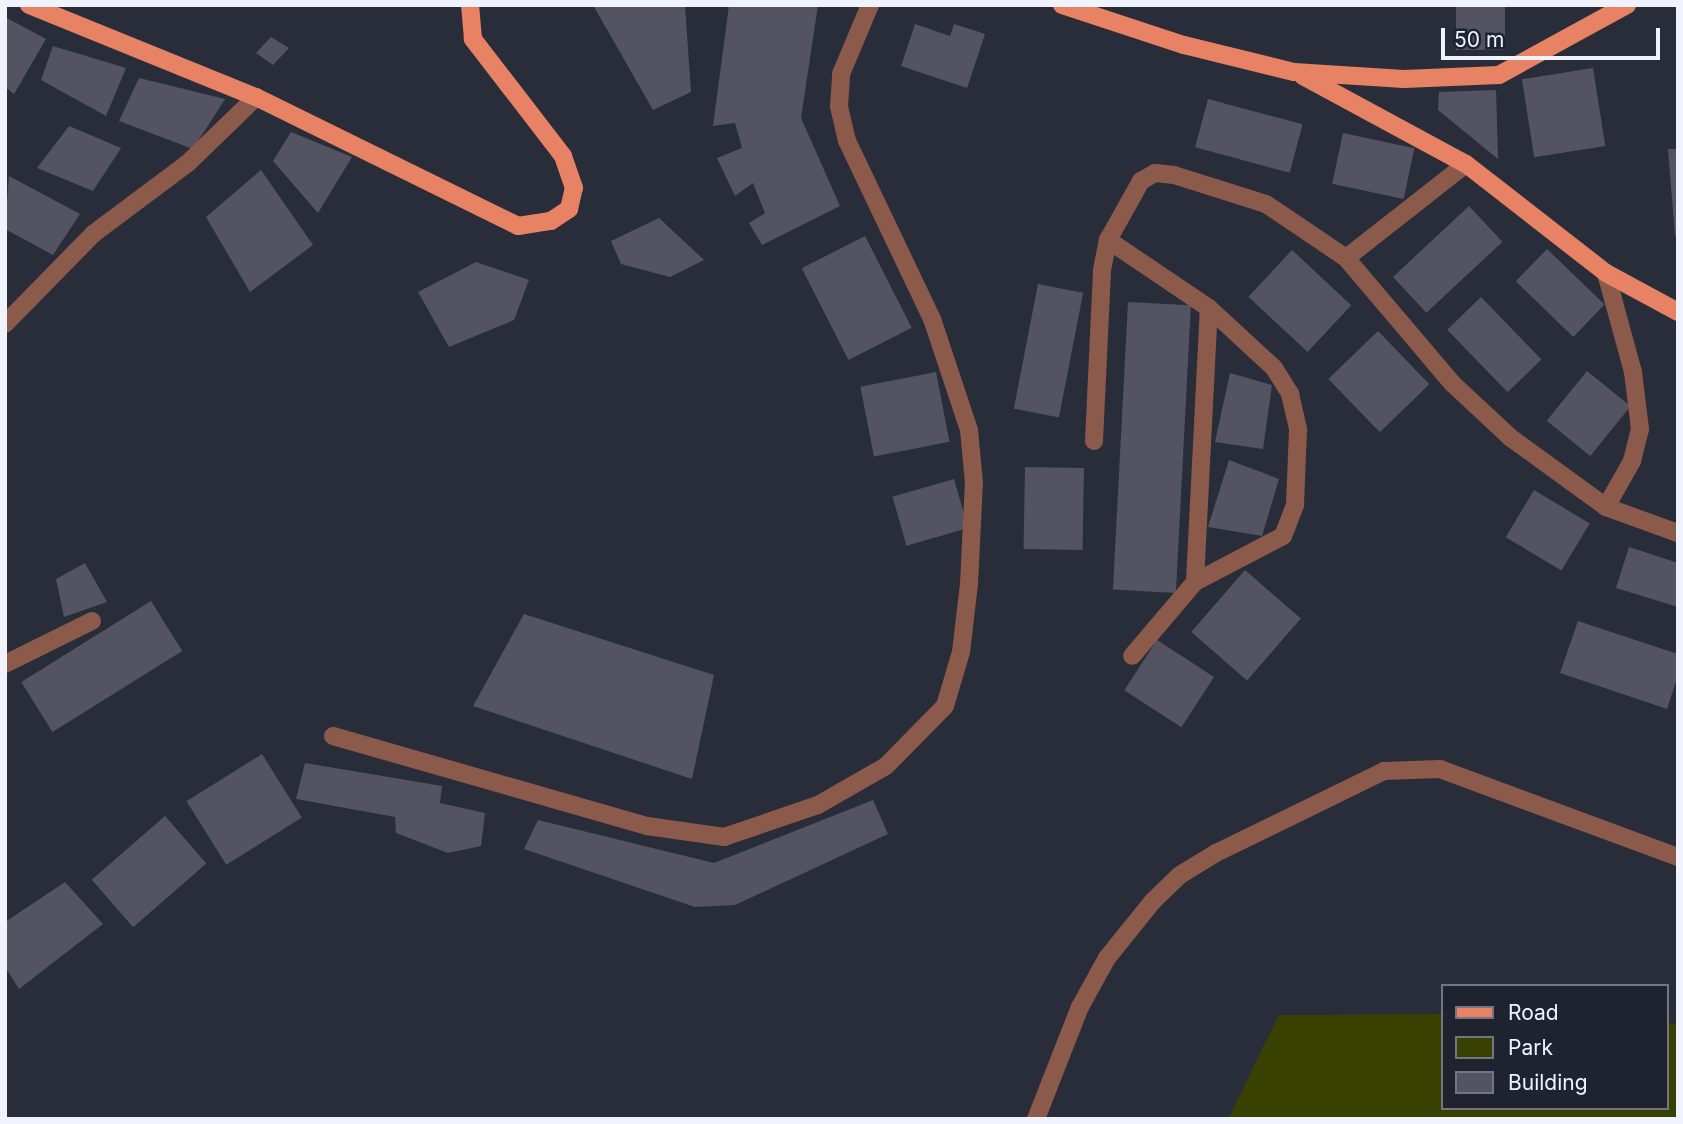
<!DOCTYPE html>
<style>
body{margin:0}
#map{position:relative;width:1683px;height:1124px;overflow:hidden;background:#292d3a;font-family:Inter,sans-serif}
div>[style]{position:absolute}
.green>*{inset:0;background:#394100}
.building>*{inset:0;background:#545362;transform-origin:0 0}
.minor>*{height:18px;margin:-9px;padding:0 9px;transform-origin:9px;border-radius:9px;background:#8b5a4b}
.major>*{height:18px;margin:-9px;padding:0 9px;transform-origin:9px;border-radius:9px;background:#e78364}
span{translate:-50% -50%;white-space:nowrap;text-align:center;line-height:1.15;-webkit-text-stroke:7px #1f2330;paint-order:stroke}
.frame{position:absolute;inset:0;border:7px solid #f0f3fc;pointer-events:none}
.legend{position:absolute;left:1441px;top:984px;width:228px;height:126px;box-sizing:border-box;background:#1f2330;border:2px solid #737682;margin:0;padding:9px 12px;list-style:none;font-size:21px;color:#f0f3fc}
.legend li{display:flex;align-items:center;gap:14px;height:35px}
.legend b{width:35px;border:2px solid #737682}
.scale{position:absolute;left:1441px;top:28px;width:219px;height:32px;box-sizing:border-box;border:4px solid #f0f3fc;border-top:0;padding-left:9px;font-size:21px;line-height:24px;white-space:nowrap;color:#f0f3fc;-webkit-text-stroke:5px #1f2330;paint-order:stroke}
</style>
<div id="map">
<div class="green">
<i style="clip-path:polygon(1443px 1014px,1443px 1108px,1667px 1108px,1667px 1023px,1678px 1024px,1678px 1119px,1228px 1119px,1279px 1015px)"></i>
</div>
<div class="building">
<i style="clip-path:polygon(593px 5px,685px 5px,691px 92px,653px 110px)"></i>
<i style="clip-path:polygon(729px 5px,818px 5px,801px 118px,840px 206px,762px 245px,749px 223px,765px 213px,753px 183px,735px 196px,717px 158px,742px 148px,735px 123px,713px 126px)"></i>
<i style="left:1456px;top:5px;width:49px;height:45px"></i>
<i style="clip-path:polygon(5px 17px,46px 39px,14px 94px,5px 87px)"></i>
<i style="clip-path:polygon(915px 24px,950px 36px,954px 24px,985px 34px,967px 88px,901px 66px)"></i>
<i style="clip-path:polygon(271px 37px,289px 48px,273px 65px,256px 53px)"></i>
<i style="clip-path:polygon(53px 46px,126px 68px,106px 116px,41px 80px)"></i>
<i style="left:1593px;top:68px;width:79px;height:72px;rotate:81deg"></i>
<i style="clip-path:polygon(139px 78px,225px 99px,193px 149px,119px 121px)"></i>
<i style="clip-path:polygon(1496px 90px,1498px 159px,1438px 110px,1439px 92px)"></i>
<i style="left:1208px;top:99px;width:98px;height:50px;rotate:15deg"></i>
<i style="clip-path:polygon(69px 126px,121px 148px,93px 191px,37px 168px)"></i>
<i style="clip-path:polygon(291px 132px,352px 157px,318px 213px,273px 161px)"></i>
<i style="left:1343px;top:133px;width:73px;height:52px;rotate:12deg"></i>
<i style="clip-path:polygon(1668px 149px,1678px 149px,1678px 236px,1675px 236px)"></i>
<i style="clip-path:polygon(261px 170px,313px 245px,250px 292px,206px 217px)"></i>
<i style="clip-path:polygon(9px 176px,80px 214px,53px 255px,5px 229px)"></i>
<i style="left:1469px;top:206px;width:49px;height:104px;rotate:47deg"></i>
<i style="clip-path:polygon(659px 218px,704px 260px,670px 277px,621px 264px,611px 241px)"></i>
<i style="left:865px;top:236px;width:103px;height:71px;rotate:63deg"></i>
<i style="left:1547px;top:249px;width:80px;height:45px;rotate:44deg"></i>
<i style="left:1292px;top:250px;width:81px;height:64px;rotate:43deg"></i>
<i style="clip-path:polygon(476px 262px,529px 280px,514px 320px,449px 347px,418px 292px)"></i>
<i style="left:1038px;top:284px;width:46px;height:127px;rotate:11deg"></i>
<i style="left:1481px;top:297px;width:87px;height:47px;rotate:46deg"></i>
<i style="left:1128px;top:302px;width:63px;height:288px;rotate:3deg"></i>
<i style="left:1378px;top:331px;width:74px;height:69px;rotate:46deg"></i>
<i style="left:1587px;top:371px;width:56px;height:64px;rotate:39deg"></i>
<i style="left:936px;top:372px;width:71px;height:77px;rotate:79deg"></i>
<i style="clip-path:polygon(1230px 373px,1272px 385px,1263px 449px,1215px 442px)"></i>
<i style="clip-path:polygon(1229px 460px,1279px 479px,1262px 536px,1208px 527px)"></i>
<i style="left:1025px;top:467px;width:59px;height:82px;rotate:1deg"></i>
<i style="left:954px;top:479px;width:51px;height:64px;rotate:74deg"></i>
<i style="left:1534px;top:490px;width:65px;height:55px;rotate:31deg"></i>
<i style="clip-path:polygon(1629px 547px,1678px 563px,1678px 607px,1616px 588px)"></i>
<i style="clip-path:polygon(85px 563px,107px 602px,64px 617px,56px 579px)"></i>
<i style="left:1245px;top:570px;width:74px;height:82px;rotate:41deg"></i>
<i style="left:151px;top:601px;width:59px;height:153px;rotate:58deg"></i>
<i style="clip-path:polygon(524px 614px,714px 675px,692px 779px,473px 706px)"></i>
<i style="clip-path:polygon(1578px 621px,1678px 654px,1678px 675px,1667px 709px,1560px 673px)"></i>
<i style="left:1157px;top:640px;width:68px;height:60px;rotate:33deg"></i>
<i style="left:262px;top:754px;width:75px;height:89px;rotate:58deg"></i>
<i style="clip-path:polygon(305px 763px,442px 786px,440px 803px,485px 813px,481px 846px,448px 853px,396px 833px,395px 817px,296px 799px)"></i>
<i style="clip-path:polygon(873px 800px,888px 834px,735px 905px,695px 907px,524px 849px,538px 820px,714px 863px)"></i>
<i style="left:165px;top:816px;width:63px;height:97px;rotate:49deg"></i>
<i style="clip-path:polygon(65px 882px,103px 924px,19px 989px,5px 967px,5px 922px)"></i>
</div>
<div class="minor">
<i style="left:1466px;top:164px;width:152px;rotate:141.9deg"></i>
<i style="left:1346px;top:258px;width:165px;rotate:49.7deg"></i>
<i style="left:1453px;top:384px;width:79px;rotate:43deg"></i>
<i style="left:1511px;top:438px;width:117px;rotate:36deg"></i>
<i style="left:1606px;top:507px;width:77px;rotate:19.9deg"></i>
<i style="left:1108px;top:240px;width:122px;rotate:34deg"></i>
<i style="left:1209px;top:308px;width:88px;rotate:42.7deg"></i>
<i style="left:1274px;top:368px;width:31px;rotate:58deg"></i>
<i style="left:1290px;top:394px;width:37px;rotate:77deg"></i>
<i style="left:1298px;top:430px;width:75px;rotate:92.3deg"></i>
<i style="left:1295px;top:505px;width:33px;rotate:111deg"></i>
<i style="left:1283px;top:536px;width:99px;rotate:152.4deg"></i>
<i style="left:1195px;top:582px;width:97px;rotate:130.4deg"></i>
<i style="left:5px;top:324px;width:126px;rotate:-45.6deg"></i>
<i style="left:93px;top:234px;width:119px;rotate:-36.8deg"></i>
<i style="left:188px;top:163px;width:95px;rotate:-44.1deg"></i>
<i style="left:1094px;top:441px;width:171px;rotate:-87.3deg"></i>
<i style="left:1102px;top:270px;width:31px;rotate:-79deg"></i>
<i style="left:1108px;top:240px;width:68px;rotate:-60.8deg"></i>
<i style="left:1141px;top:181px;width:16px;rotate:-30deg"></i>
<i style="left:1155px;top:173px;width:19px;rotate:6deg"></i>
<i style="left:1174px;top:175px;width:96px;rotate:17.5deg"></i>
<i style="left:1266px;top:204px;width:97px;rotate:34deg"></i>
<i style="left:1606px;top:507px;width:53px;rotate:-60.5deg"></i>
<i style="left:1632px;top:461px;width:33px;rotate:-76deg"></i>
<i style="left:1640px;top:429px;width:57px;rotate:-97deg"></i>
<i style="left:1633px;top:372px;width:103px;rotate:-105.3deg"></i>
<i style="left:1195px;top:582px;width:274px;rotate:-87.1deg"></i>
<i style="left:5px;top:664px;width:97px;rotate:-26.3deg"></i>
<i style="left:333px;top:736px;width:327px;rotate:16deg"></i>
<i style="left:647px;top:826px;width:78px;rotate:8.1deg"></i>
<i style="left:724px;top:837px;width:99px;rotate:-18.8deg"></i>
<i style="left:818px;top:805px;width:78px;rotate:-29.8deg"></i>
<i style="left:886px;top:766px;width:84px;rotate:-45.5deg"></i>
<i style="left:945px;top:706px;width:56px;rotate:-73.5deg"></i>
<i style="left:961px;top:652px;width:68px;rotate:-83.3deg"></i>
<i style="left:969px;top:584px;width:101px;rotate:-87.2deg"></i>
<i style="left:974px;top:483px;width:53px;rotate:-95.4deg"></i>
<i style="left:969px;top:430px;width:117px;rotate:-108.4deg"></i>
<i style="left:932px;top:319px;width:197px;rotate:-115.5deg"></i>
<i style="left:847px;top:141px;width:36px;rotate:-103deg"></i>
<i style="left:839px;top:106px;width:32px;rotate:-86deg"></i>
<i style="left:841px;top:74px;width:75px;rotate:-67.2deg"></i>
<i style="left:1036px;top:1119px;width:120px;rotate:-68.6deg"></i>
<i style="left:1080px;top:1007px;width:56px;rotate:-61.1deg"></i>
<i style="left:1107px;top:958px;width:73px;rotate:-51.1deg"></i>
<i style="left:1153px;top:901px;width:37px;rotate:-44deg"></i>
<i style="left:1180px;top:875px;width:42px;rotate:-31.4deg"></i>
<i style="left:1216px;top:853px;width:187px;rotate:-26deg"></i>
<i style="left:1384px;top:771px;width:56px;rotate:-2deg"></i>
<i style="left:1440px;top:769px;width:254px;rotate:20.3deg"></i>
</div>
<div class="major">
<i style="left:29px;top:5px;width:245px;rotate:22.1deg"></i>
<i style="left:256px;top:97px;width:292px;rotate:26.2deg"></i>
<i style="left:518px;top:226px;width:33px;rotate:-9deg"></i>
<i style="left:551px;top:221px;width:22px;rotate:-34deg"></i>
<i style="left:569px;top:209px;width:22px;rotate:-77deg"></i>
<i style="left:574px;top:188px;width:34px;rotate:-109deg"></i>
<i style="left:563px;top:156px;width:148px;rotate:-127.6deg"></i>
<i style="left:473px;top:39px;width:34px;rotate:-95deg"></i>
<i style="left:1062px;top:5px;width:128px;rotate:18.2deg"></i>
<i style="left:1184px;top:45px;width:113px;rotate:13.8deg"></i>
<i style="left:1294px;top:72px;width:110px;rotate:3.6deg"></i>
<i style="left:1404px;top:79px;width:95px;rotate:-2.4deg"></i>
<i style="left:1499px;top:75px;width:146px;rotate:-28.7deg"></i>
<i style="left:1303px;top:76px;width:185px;rotate:28.4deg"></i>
<i style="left:1466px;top:164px;width:177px;rotate:37.9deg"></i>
<i style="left:1606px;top:273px;width:82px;rotate:28.4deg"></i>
</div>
<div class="frame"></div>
<ul class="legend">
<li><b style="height:9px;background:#e78364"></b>Road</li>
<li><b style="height:19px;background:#394100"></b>Park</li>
<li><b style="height:19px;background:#545362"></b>Building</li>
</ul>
<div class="scale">50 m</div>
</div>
